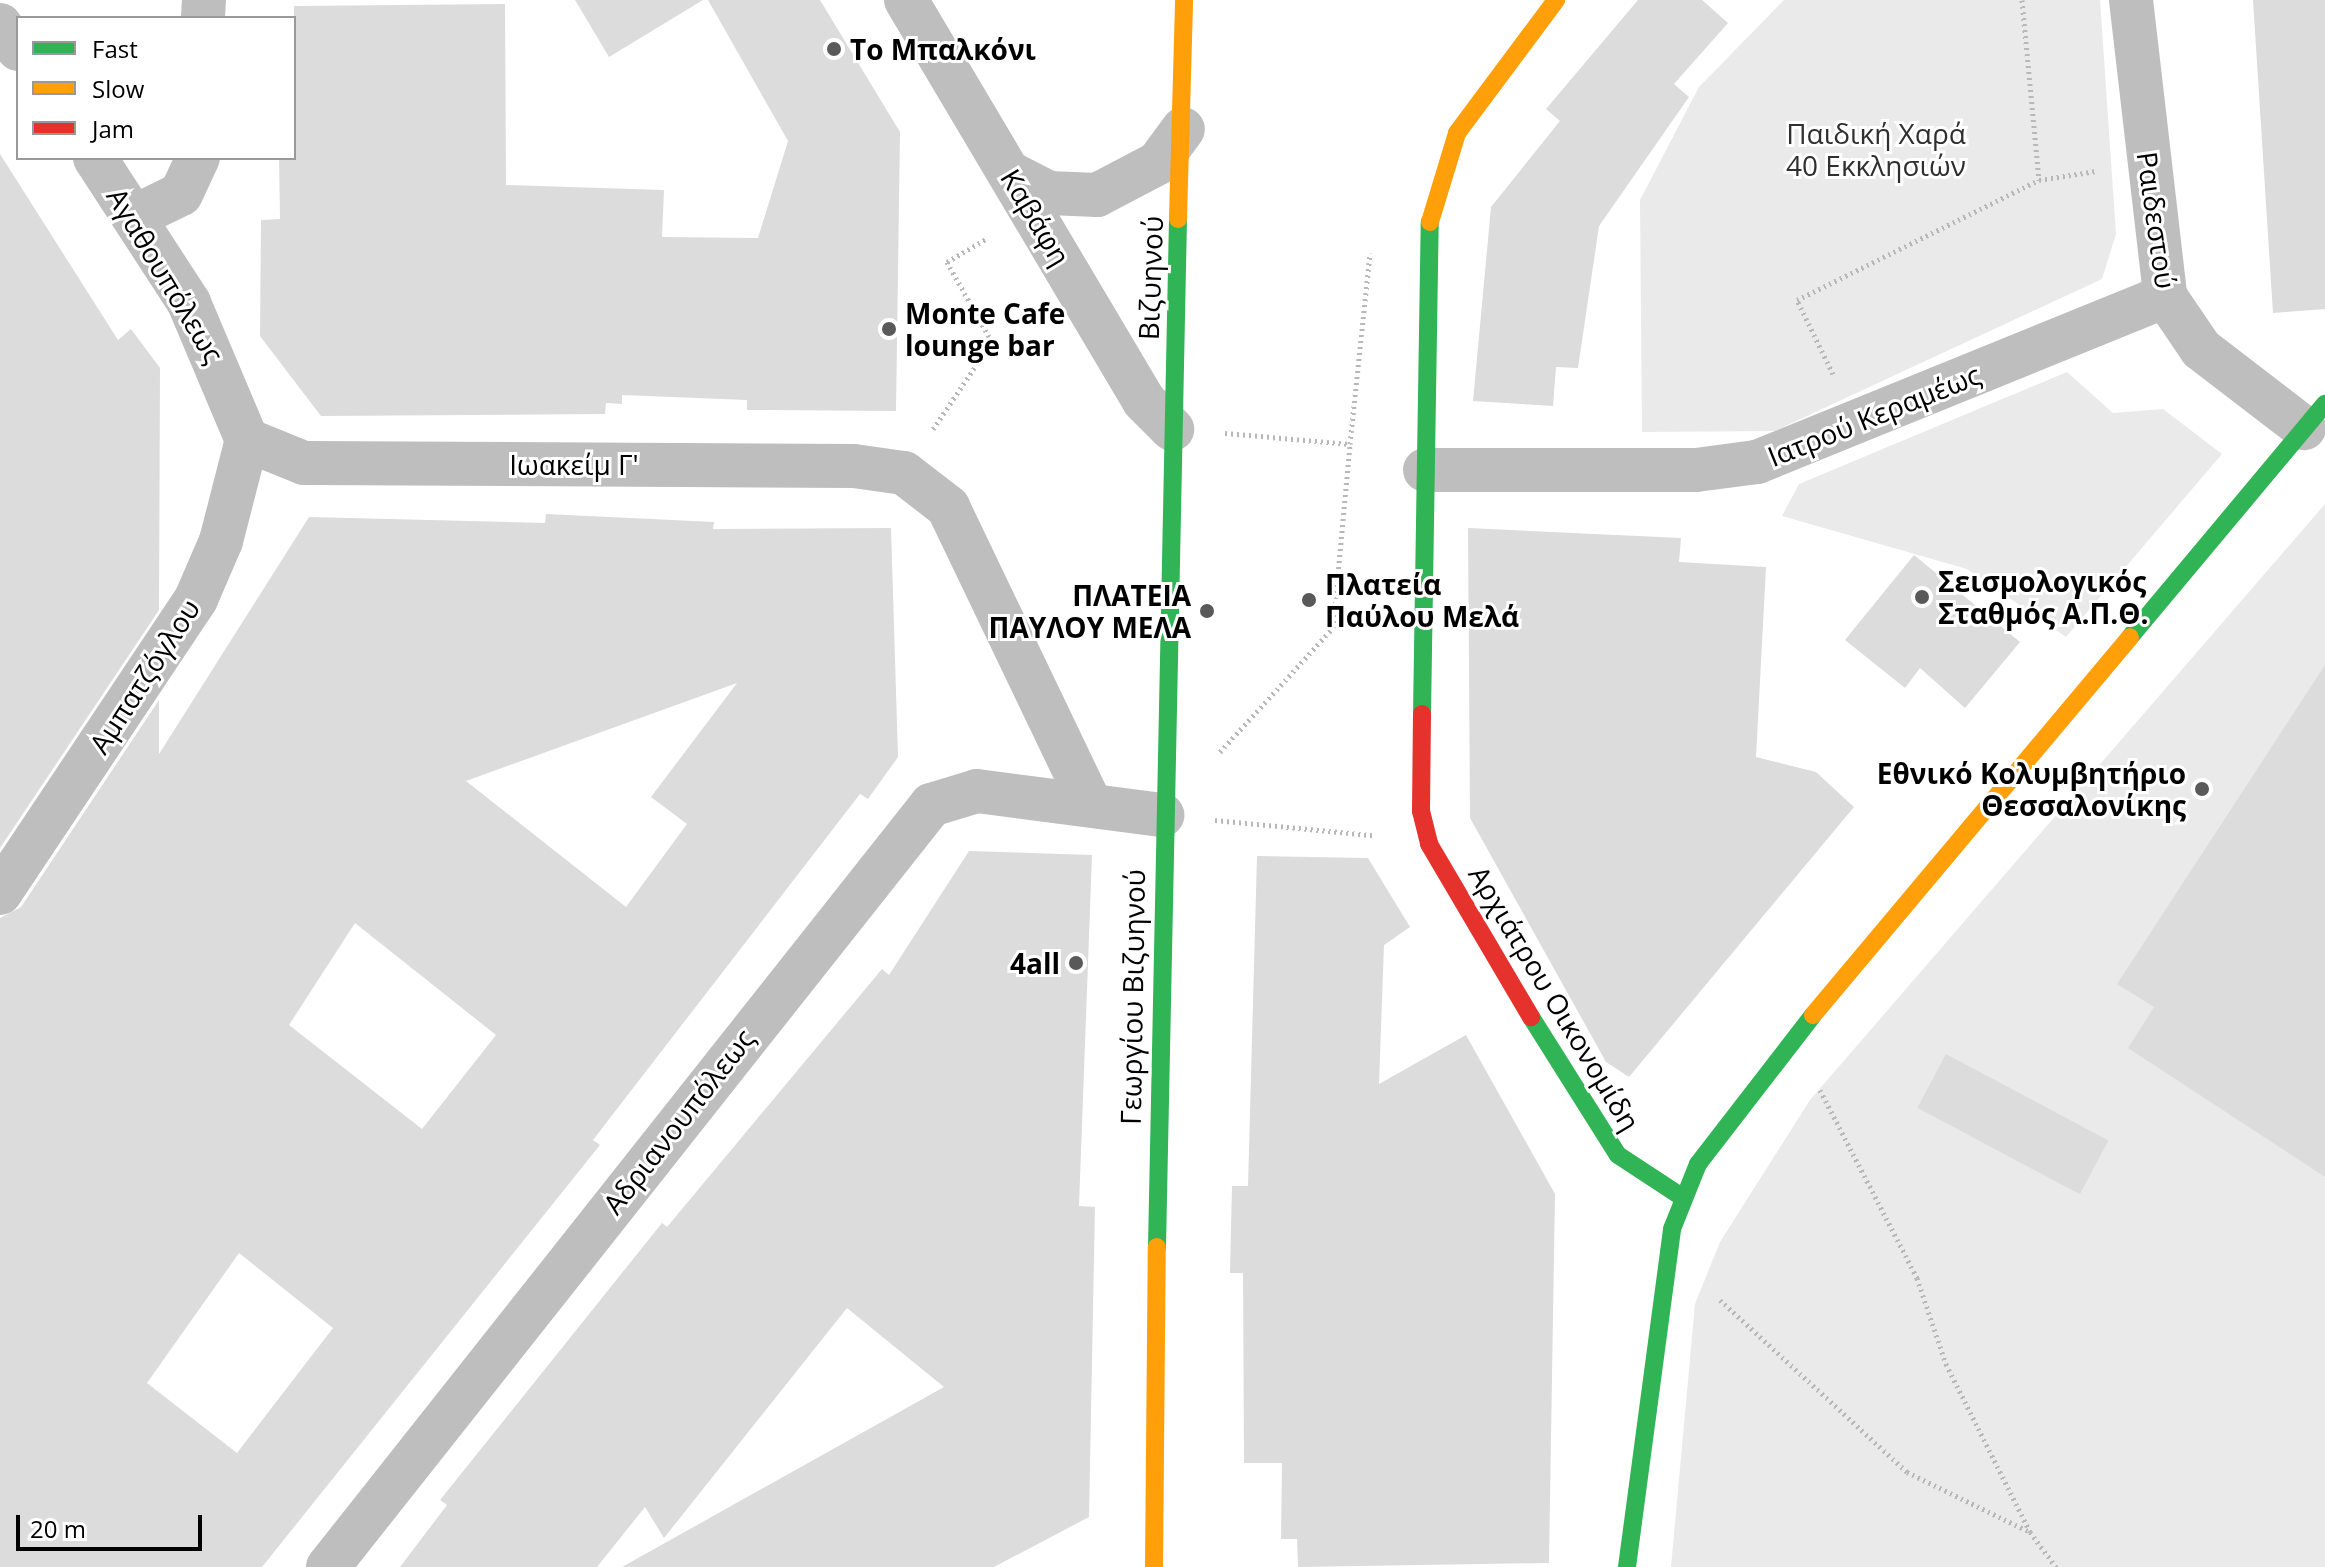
<!DOCTYPE html>
<meta charset="utf-8">
<style>
body{margin:0}
#map{position:relative;width:2325px;height:1567px;overflow:hidden;background:#fff;font-family:"Open Sans",sans-serif}
div>[style]{position:absolute}
.green>*{inset:0;background:#eaeaea}
.building>*{inset:0;background:#dcdcdc;transform-origin:0 0}
.path>*{height:5px;margin-top:-2.5px;transform-origin:0;background:repeating-linear-gradient(90deg,#b8b8b8 0 2px,transparent 0 6px)}
.street>*{height:44px;margin:-22px;padding:0 22px;transform-origin:22px;border-radius:22px;background:#bebebe}
.fast>*{height:18px;margin:-9px;padding:0 9px;transform-origin:9px;border-radius:9px;background:#30b455}
.slow>*{height:18px;margin:-9px;padding:0 9px;transform-origin:9px;border-radius:9px;background:#ff9f0a}
.jam>*{height:18px;margin:-9px;padding:0 9px;transform-origin:9px;border-radius:9px;background:#e5322d}
.dots>*{width:22px;height:22px;translate:-50% -50%;box-sizing:border-box;border:4px solid #fff;border-radius:50%}
span{translate:-50% -50%;white-space:nowrap;text-align:center;line-height:1.15;-webkit-text-stroke:6px #fff;paint-order:stroke}
.poi-label{font-size:28px;color:#000;font-weight:700}
.left{translate:0 -50%;text-align:left}
.right{translate:-100% -50%;text-align:right}
.park-label{font-size:28px;color:#2f2f2f}
.street-label{font-size:28px;color:#000}
.legend{position:absolute;left:16px;top:16px;width:280px;height:144px;box-sizing:border-box;background:#fff;border:2px solid #999;margin:0;padding:10px 14px;list-style:none;font-size:24px;color:#000}
.legend li{display:flex;align-items:center;gap:16px;height:40px}
.legend b{width:40px;border:2px solid #999}
.scale{position:absolute;left:16px;top:1515px;width:186px;height:36px;box-sizing:border-box;border:4px solid #000;border-top:0;padding-left:10px;font-size:24px;line-height:28px;white-space:nowrap;color:#000;-webkit-text-stroke:6px #fff;paint-order:stroke}
</style>
<div id="map">
<div class="green">
<i style="clip-path:polygon(1784px 0,2100px 0,2116px 234px,2102px 279px,1775px 431px,1642px 432px,1640px 200px,1699px 87px)"></i>
<i style="clip-path:polygon(2067px 372px,2113px 413px,2163px 409px,2222px 454px,2066px 637px,1967px 569px,1782px 516px,1799px 484px)"></i>
<i style="clip-path:polygon(2325px 504px,2325px 1567px,1671px 1567px,1695px 1304px,1720px 1242px,1810px 1100px)"></i>
</div>
<div class="building">
<i style="clip-path:polygon(575px 0,703px 0,609px 57px)"></i>
<i style="clip-path:polygon(708px 0,820px 0,900px 132px,896px 411px,747px 410px,747px 400px,622px 395px,622px 404px,606px 403px,605px 414px,321px 416px,260px 336px,261px 220px,280px 219px,279px 158px,294px 158px,294px 6px,505px 4px,506px 185px,664px 190px,662px 237px,758px 238px,788px 141px)"></i>
<i style="clip-path:polygon(1638px 0,1702px 0,1728px 23px,1674px 84px,1689px 97px,1599px 226px,1578px 368px,1556px 367px,1553px 406px,1473px 401px,1491px 207px,1560px 121px,1546px 109px)"></i>
<i style="clip-path:polygon(2253px 0,2325px 0,2325px 309px,2273px 313px)"></i>
<i style="clip-path:polygon(0 154px,118px 340px,131px 329px,160px 368px,159px 610px,0 848px)"></i>
<i style="clip-path:polygon(evenodd,546px 514px,714px 522px,713px 529px,891px 528px,898px 757px,868px 799px,860px 794px,593px 1140px,600px 1145px,262px 1567px,0 1567px,0 918px,21px 907px,159px 700px,159px 754px,309px 517px,545px 523px,546px 514px,737px 683px,651px 797px,687px 824px,626px 907px,466px 781px,737px 683px,546px 514px,355px 923px,496px 1035px,422px 1129px,289px 1025px,355px 923px,546px 514px,239px 1253px,333px 1328px,237px 1453px,147px 1383px,239px 1253px)"></i>
<i style="clip-path:polygon(1468px 528px,1681px 538px,1679px 562px,1766px 567px,1756px 757px,1816px 772px,1854px 807px,1629px 1077px,1606px 1062px,1470px 818px)"></i>
<i style="clip-path:polygon(1914px 555px,2020px 642px,1965px 708px,1920px 668px,1905px 688px,1845px 640px)"></i>
<i style="clip-path:polygon(2325px 665px,2325px 1177px,2128px 1048px,2154px 1007px,2117px 984px)"></i>
<i style="clip-path:polygon(969px 851px,1092px 855px,1079px 1206px,1095px 1207px,1089px 1517px,994px 1567px,622px 1567px,944px 1387px,847px 1308px,664px 1538px,645px 1507px,597px 1567px,400px 1567px,447px 1505px,440px 1500px,662px 1223px,667px 1227px,882px 969px,889px 975px)"></i>
<i style="clip-path:polygon(1257px 856px,1368px 858px,1410px 927px,1384px 945px,1379px 1084px,1466px 1035px,1555px 1194px,1549px 1563px,1298px 1567px,1297px 1539px,1281px 1539px,1282px 1463px,1244px 1463px,1243px 1273px,1230px 1273px,1232px 1186px,1248px 1186px)"></i>
<i style="left:1946px;top:1054px;width:184px;height:61px;rotate:28deg"></i>
</div>
<div class="path">
<i style="left:2022px;top:0;width:181px;rotate:84.6deg"></i>
<i style="left:1833px;top:374px;width:82px;rotate:-115.9deg"></i>
<i style="left:1797px;top:300px;width:270px;rotate:-26.4deg"></i>
<i style="left:2039px;top:180px;width:58px;rotate:-9deg"></i>
<i style="left:933px;top:429px;width:105px;rotate:-55.9deg"></i>
<i style="left:992px;top:342px;width:92px;rotate:-119.4deg"></i>
<i style="left:947px;top:262px;width:45px;rotate:-30.5deg"></i>
<i style="left:1225px;top:433px;width:125px;rotate:5deg"></i>
<i style="left:1350px;top:444px;width:192px;rotate:-84deg"></i>
<i style="left:1220px;top:752px;width:168px;rotate:-47.7deg"></i>
<i style="left:1333px;top:628px;width:185px;rotate:-84.7deg"></i>
<i style="left:1215px;top:820px;width:158px;rotate:5.5deg"></i>
<i style="left:1820px;top:1090px;width:212px;rotate:62.7deg"></i>
<i style="left:1917px;top:1278px;width:91px;rotate:71.4deg"></i>
<i style="left:1946px;top:1364px;width:188px;rotate:63.4deg"></i>
<i style="left:1720px;top:1300px;width:254px;rotate:42.6deg"></i>
<i style="left:1907px;top:1472px;width:137px;rotate:26deg"></i>
<i style="left:2030px;top:1532px;width:44px;rotate:53.4deg"></i>
</div>
<div class="street">
<i style="left:906px;top:0;width:466px;rotate:59.3deg"></i>
<i style="left:1144px;top:401px;width:40px;rotate:45deg"></i>
<i style="left:2131px;top:0;width:298px;rotate:83.4deg"></i>
<i style="left:2165px;top:296px;width:64px;rotate:55.8deg"></i>
<i style="left:2201px;top:349px;width:130px;rotate:37.5deg"></i>
<i style="left:203px;top:18px;width:18px;rotate:-87deg"></i>
<i style="left:0;top:25px;width:30px;rotate:53deg"></i>
<i style="left:95px;top:158px;width:173px;rotate:57deg"></i>
<i style="left:189px;top:303px;width:149px;rotate:67.1deg"></i>
<i style="left:1010px;top:173px;width:44px;rotate:27.1deg"></i>
<i style="left:1049px;top:193px;width:48px;rotate:2.4deg"></i>
<i style="left:1097px;top:195px;width:69px;rotate:-27.7deg"></i>
<i style="left:1158px;top:163px;width:42px;rotate:-53.7deg"></i>
<i style="left:134px;top:217px;width:52px;rotate:-26.1deg"></i>
<i style="left:181px;top:194px;width:40px;rotate:-65deg"></i>
<i style="left:247px;top:440px;width:61px;rotate:22deg"></i>
<i style="left:304px;top:463px;width:550px;rotate:0.31deg"></i>
<i style="left:854px;top:466px;width:50px;rotate:8deg"></i>
<i style="left:904px;top:473px;width:56px;rotate:37.7deg"></i>
<i style="left:948px;top:507px;width:326px;rotate:64.4deg"></i>
<i style="left:1425px;top:470px;width:271px"></i>
<i style="left:1696px;top:470px;width:62px;rotate:-7.5deg"></i>
<i style="left:1757px;top:462px;width:440px;rotate:-22.1deg"></i>
<i style="left:0;top:893px;width:353px;rotate:-56.3deg"></i>
<i style="left:196px;top:599px;width:63px;rotate:-66.7deg"></i>
<i style="left:221px;top:541px;width:104px;rotate:-75.6deg"></i>
<i style="left:328px;top:1567px;width:972px;rotate:-51.64deg"></i>
<i style="left:931px;top:805px;width:48px;rotate:-16.9deg"></i>
<i style="left:977px;top:791px;width:187px;rotate:7.4deg"></i>
</div>
<div class="fast">
<i style="left:2130px;top:637px;width:304px;rotate:-50.1deg"></i>
<i style="left:1422px;top:714px;width:492px;rotate:-89.1deg"></i>
<i style="left:1531px;top:1017px;width:163px;rotate:57.8deg"></i>
<i style="left:1618px;top:1155px;width:77px;rotate:33.3deg"></i>
<i style="left:1157px;top:1247px;width:1028px;rotate:-88.83deg"></i>
<i style="left:1627px;top:1567px;width:341px;rotate:-82.4deg"></i>
<i style="left:1672px;top:1229px;width:70px;rotate:-68.2deg"></i>
<i style="left:1698px;top:1164px;width:188px;rotate:-52.3deg"></i>
</div>
<div class="slow">
<i style="left:1178px;top:219px;width:219px;rotate:-88.4deg"></i>
<i style="left:1430px;top:222px;width:93px;rotate:-73.1deg"></i>
<i style="left:1457px;top:133px;width:166px;rotate:-53.3deg"></i>
<i style="left:1813px;top:1015px;width:493px;rotate:-50deg"></i>
<i style="left:1154px;top:1567px;width:320px;rotate:-89.5deg"></i>
</div>
<div class="jam">
<i style="left:1422px;top:714px;width:97px;rotate:90.6deg"></i>
<i style="left:1421px;top:811px;width:34px;rotate:76deg"></i>
<i style="left:1429px;top:844px;width:201px;rotate:59.5deg"></i>
</div>
<div class="dots">
<i style="left:834px;top:49px;background:#595959"></i>
<i style="left:889px;top:329px;background:#595959"></i>
<i style="left:1922px;top:597px;background:#595959"></i>
<i style="left:1309px;top:600px;background:#595959"></i>
<i style="left:1207px;top:611px;background:#595959"></i>
<i style="left:2202px;top:789px;background:#595959"></i>
<i style="left:1076px;top:963px;background:#595959"></i>
</div>
<div class="poi-label">
<span class="left" style="left:850px;top:49px">Το Μπαλκόνι</span>
<span class="left" style="left:905px;top:329px">Monte Cafe<br>lounge bar</span>
<span class="left" style="left:1938px;top:597px">Σεισμολογικός<br>Σταθμός Α.Π.Θ.</span>
<span class="left" style="left:1325px;top:600px">Πλατεία<br>Παύλου Μελά</span>
<span class="right" style="left:1191px;top:611px">ΠΛΑΤΕΙΑ<br>ΠΑΥΛΟΥ ΜΕΛΑ</span>
<span class="right" style="left:2186px;top:789px">Εθνικό Κολυμβητήριο<br>Θεσσαλονίκης</span>
<span class="right" style="left:1060px;top:963px">4all</span>
</div>
<div class="park-label">
<span style="left:1876px;top:149px">Παιδική Χαρά<br>40 Εκκλησιών</span>
</div>
<div class="street-label">
<span style="left:1036px;top:217px;rotate:59deg">Καβάφη</span>
<span style="left:2157px;top:220px;rotate:82deg">Ραιδεστού</span>
<span style="left:166px;top:275px;rotate:59deg">Αγαθουπόλεως</span>
<span style="left:1150px;top:278px;rotate:-88deg">Βιζυηνού</span>
<span style="left:1874px;top:415px;rotate:-22deg">Ιατρού Κεραμέως</span>
<span style="left:574px;top:464px">Ιωακείμ Γ'</span>
<span style="left:144px;top:676px;rotate:-57deg">Αμπατζόγλου</span>
<span style="left:1132px;top:997px;rotate:-89deg">Γεωργίου Βιζυηνού</span>
<span style="left:1555px;top:998px;rotate:59deg">Αρχιάτρου Οικονομίδη</span>
<span style="left:678px;top:1121px;rotate:-52deg">Αδριανουπόλεως</span>
</div>
<ul class="legend">
<li><b style="height:10px;background:#30b455"></b>Fast</li>
<li><b style="height:10px;background:#ff9f0a"></b>Slow</li>
<li><b style="height:10px;background:#e5322d"></b>Jam</li>
</ul>
<div class="scale">20 m</div>
</div>
